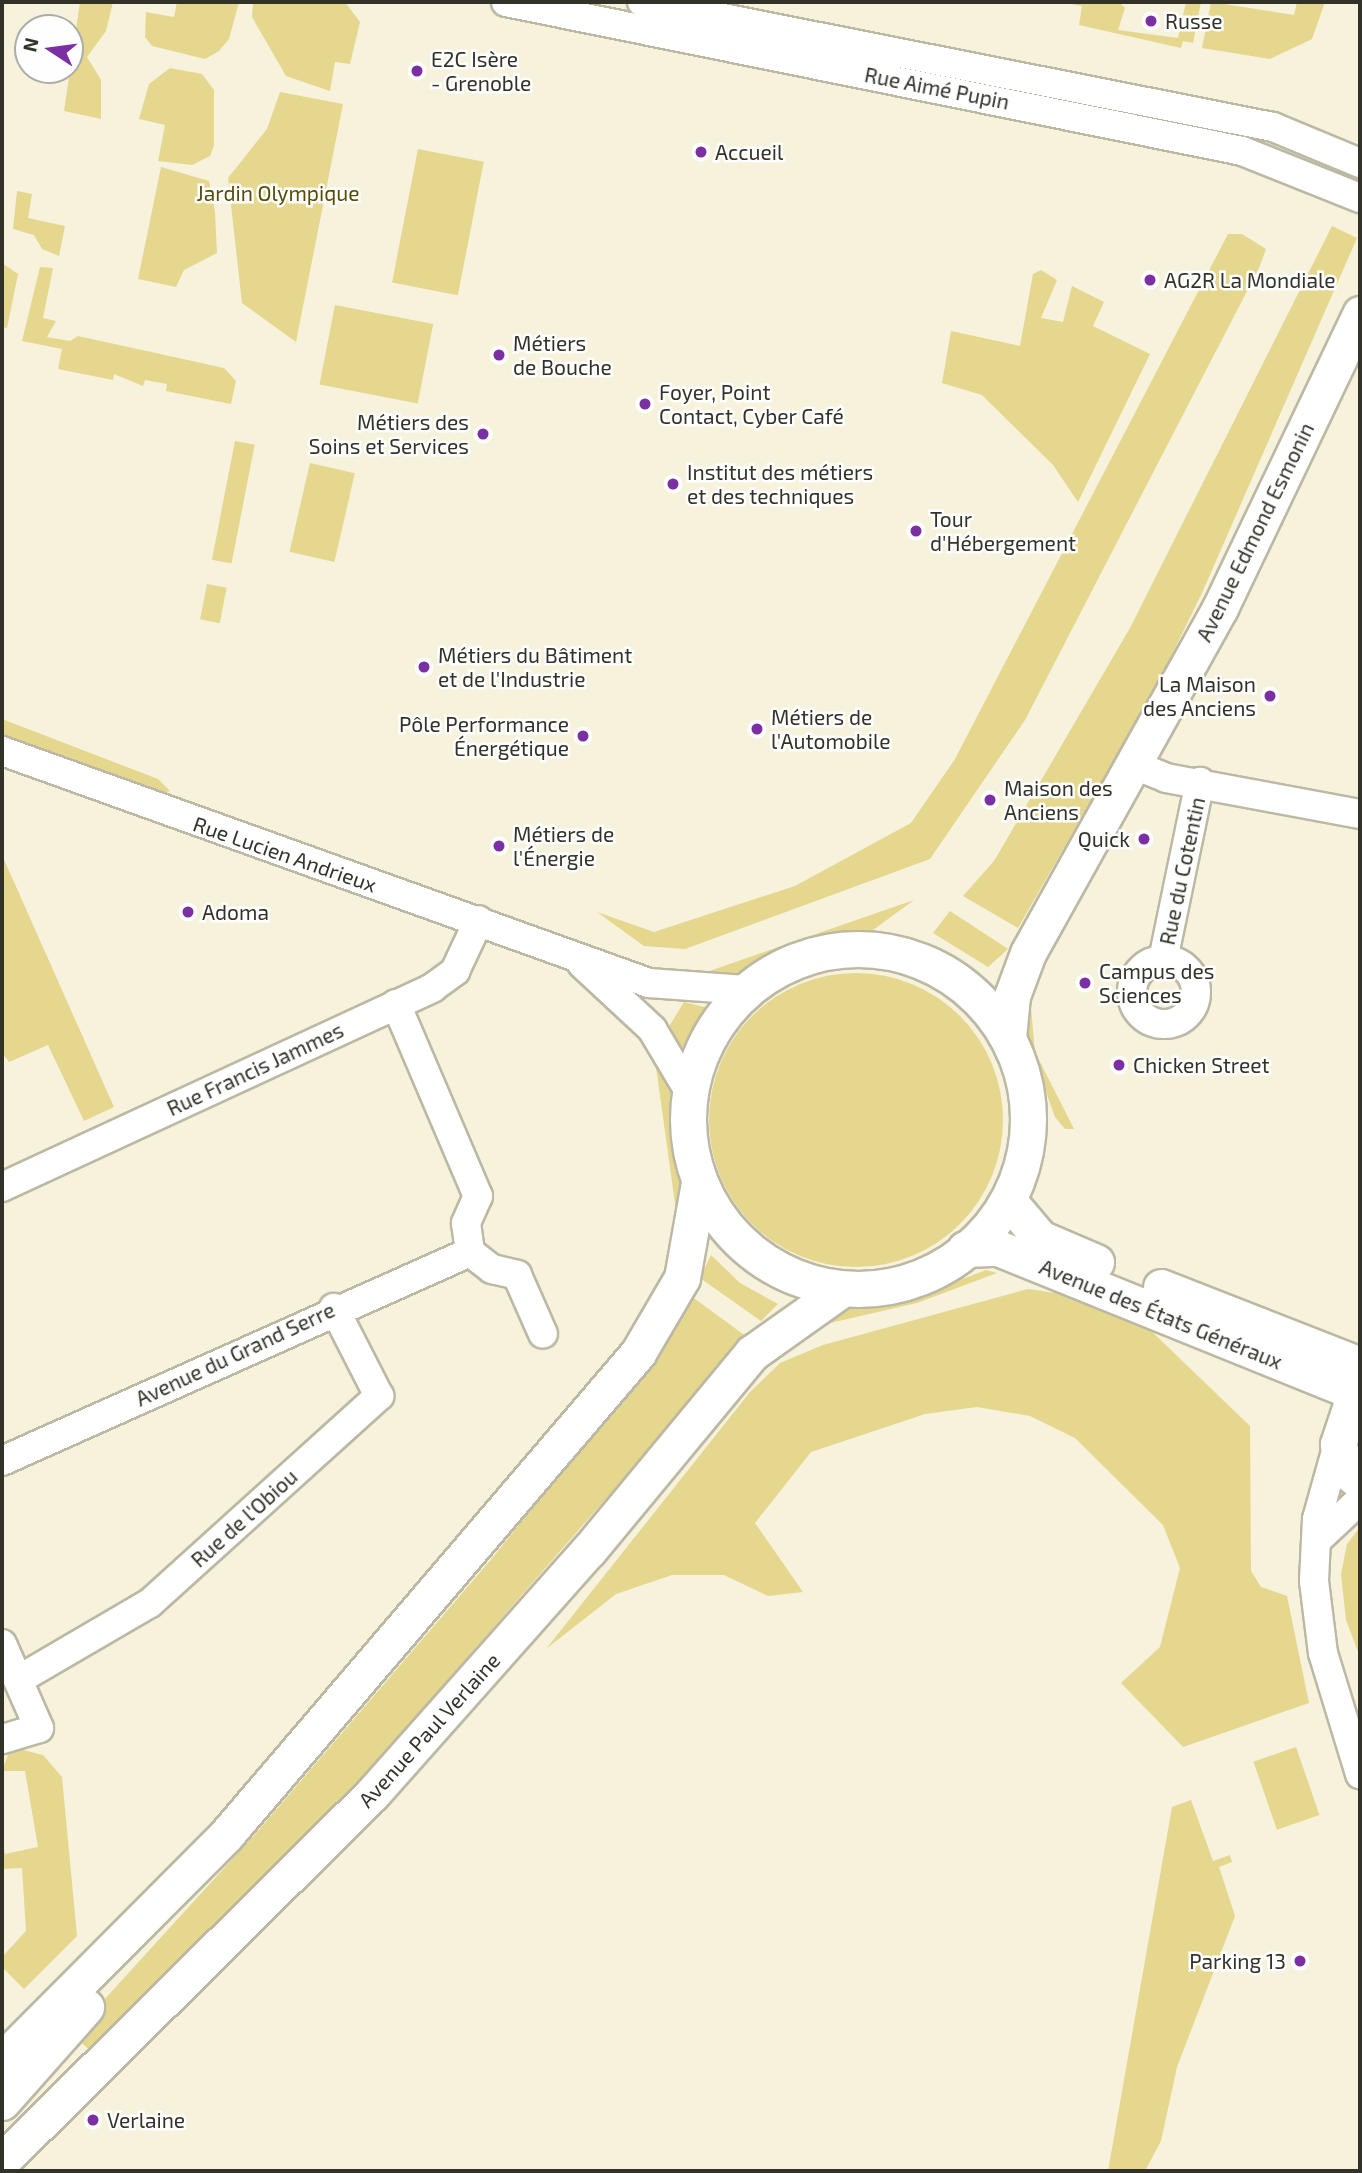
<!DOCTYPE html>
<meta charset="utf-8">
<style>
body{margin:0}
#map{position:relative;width:1362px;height:2173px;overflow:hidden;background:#f6f2dc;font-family:"Exo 2",sans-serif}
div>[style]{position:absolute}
.green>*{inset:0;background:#e5d78e;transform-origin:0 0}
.round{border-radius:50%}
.roads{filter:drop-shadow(2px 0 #bcb8a3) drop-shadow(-2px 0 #bcb8a3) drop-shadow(0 2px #bcb8a3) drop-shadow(0 -2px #bcb8a3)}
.minor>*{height:28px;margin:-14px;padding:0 14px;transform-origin:14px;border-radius:14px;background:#fff}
.minor>.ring{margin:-14px;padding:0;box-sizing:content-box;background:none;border:28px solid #fff;border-radius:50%}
.major>*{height:35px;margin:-17.5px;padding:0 17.5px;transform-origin:17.5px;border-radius:17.5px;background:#fff}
.major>.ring{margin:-17.5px;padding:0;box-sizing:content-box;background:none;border:35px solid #fff;border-radius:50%}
.dots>*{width:19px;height:19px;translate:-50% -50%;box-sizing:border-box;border:4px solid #fefefe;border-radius:50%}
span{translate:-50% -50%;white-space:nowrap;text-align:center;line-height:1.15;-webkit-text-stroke:5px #fefefe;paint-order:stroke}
.poi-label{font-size:21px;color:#333229}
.left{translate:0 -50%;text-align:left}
.right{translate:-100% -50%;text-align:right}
.street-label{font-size:21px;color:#333229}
.park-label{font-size:21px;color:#564b06}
.frame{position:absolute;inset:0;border:4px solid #333229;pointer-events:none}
.north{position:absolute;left:14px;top:14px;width:70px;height:70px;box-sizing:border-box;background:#fefefe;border:2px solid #adaca9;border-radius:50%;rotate:283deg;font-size:19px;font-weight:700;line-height:28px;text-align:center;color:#333229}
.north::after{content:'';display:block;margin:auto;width:24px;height:32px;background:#7a30a2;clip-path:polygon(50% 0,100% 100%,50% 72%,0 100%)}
</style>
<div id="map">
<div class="green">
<i style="clip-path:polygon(80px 2px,113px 2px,106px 31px,87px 57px,101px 80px,101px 119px,64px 111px)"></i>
<i style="clip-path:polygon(177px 2px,239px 2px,229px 39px,219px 51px,205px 59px,152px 46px,145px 37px,146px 12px,174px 17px)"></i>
<i style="clip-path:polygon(253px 2px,345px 2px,360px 22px,350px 64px,335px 62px,330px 91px,286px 76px,252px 17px)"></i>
<i style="clip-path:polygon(1059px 2px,1119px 2px,1125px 8px,1118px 30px,1178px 38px,1186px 2px,1201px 2px,1193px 43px,1183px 41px,1181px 48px,1079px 25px,1082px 6px)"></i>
<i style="clip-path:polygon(1211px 2px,1294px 15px,1297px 2px,1325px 2px,1312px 39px,1270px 59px,1202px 48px)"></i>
<i style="clip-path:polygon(170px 68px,202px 74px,214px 90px,214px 145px,210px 156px,192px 165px,158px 161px,165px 125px,139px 119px,149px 84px)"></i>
<i style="clip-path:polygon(280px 92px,343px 104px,296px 342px,242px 303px,228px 178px,267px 129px)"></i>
<i style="left:418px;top:149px;width:67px;height:136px;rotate:11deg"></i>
<i style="clip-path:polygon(161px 167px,209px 181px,215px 212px,217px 253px,184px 270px,176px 287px,138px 279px)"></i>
<i style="clip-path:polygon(17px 191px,32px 194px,28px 218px,65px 226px,59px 256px,42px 249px,34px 235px,13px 229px)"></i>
<i style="clip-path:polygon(1332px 226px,1357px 238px,1202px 593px,1155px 689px,1018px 928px,963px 896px,994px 861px,1130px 628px)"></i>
<i style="clip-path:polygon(1228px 234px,1242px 234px,1266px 249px,1259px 268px,1025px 720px,930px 859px,685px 949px,644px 946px,597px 912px,654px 932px,795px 886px,911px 823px,955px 759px)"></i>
<i style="clip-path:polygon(2px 263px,18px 274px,7px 328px,2px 327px)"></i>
<i style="clip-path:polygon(40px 267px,53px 268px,43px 318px,56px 321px,47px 337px,70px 341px,78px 336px,224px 368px,236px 381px,231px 404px,166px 391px,167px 384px,145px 380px,143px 386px,114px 374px,113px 380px,58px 369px,62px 349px,22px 341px)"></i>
<i style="clip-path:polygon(1041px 270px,1057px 280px,1041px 318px,1063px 322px,1072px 286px,1104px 302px,1093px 326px,1150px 354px,1078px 502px,1053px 465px,982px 395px,942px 383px,951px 331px,1020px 346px,1033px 274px)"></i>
<i style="left:335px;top:305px;width:100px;height:81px;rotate:11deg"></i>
<i style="left:235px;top:441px;width:20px;height:121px;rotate:11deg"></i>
<i style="left:310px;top:463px;width:46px;height:91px;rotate:13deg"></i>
<i style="left:207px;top:584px;width:20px;height:36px;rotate:11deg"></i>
<i style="clip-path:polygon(2px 719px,158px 779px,170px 791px,155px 796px,2px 737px)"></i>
<i style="clip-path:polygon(2px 855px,114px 1107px,84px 1121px,48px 1045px,9px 1062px,2px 1053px)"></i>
<i style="clip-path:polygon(914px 900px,873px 930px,815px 938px,722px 982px,698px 975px)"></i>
<i style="clip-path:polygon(950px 911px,1008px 949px,988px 967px,933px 933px)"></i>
<i class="round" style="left:709px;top:973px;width:294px;height:294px"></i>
<i style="clip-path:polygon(1029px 986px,1035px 1052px,1074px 1129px,1065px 1129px,1055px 1117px,1027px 1039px,1022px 1019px)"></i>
<i style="clip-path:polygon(684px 1002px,712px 1009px,688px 1053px,667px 1030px)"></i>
<i style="clip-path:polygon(663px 1057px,672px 1076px,671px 1135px,689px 1209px,677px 1218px,656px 1067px)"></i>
<i style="clip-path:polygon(711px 1255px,740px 1283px,778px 1304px,761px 1321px,700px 1278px)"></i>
<i style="clip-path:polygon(986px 1270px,997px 1273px,917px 1303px,804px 1329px,831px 1311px,923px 1294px)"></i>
<i style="clip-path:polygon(1028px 1289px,1076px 1296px,1146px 1326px,1250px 1426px,1251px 1571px,1261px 1587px,1287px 1596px,1309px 1703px,1183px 1747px,1121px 1683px,1160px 1647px,1180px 1568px,1163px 1525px,1075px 1438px,1030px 1416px,977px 1407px,925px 1414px,811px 1452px,755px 1523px,803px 1592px,768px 1596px,724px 1575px,672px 1575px,616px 1594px,546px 1649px,750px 1392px,780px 1363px,823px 1345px)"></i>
<i style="clip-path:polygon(691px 1296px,747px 1337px,335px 1809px,90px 2050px,72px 2035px,257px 1832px,494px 1556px,671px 1334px)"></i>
<i style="clip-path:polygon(1360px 1527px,1360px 1657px,1346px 1620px,1341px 1574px,1347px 1544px)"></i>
<i style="left:1296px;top:1747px;width:72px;height:45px;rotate:71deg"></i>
<i style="clip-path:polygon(23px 1750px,43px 1755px,62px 1777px,77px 1936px,24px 1989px,2px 1967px,2px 1957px,26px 1931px,22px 1868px,2px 1869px,2px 1838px,5px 1854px,38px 1847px,25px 1771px,2px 1771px,9px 1752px)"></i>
<i style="clip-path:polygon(1191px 1800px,1213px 1861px,1230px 1855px,1232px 1862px,1219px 1867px,1235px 1916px,1177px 2067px,1161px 2141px,1145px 2171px,1108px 2171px,1172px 1807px)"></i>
</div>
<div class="roads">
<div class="minor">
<i style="left:506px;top:2px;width:751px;rotate:11.44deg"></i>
<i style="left:1242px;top:151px;width:127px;rotate:21.7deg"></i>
<i style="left:642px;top:2px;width:643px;rotate:11.21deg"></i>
<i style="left:1273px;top:127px;width:94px;rotate:22.5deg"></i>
<i style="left:2px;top:751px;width:687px;rotate:19.73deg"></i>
<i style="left:649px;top:983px;width:97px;rotate:4.1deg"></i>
<i style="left:1132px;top:764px;width:37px;rotate:22deg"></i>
<i style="left:1166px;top:778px;width:197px;rotate:10.5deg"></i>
<i class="ring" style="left:1132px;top:960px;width:36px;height:36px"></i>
<i style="left:1163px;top:960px;width:182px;rotate:-78.3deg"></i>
<i style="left:582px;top:964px;width:96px;rotate:42.9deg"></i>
<i style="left:652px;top:1029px;width:72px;rotate:59.2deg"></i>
<i style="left:396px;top:1004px;width:209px;rotate:66.9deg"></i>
<i style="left:478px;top:1196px;width:30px;rotate:114deg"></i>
<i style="left:466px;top:1223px;width:29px;rotate:82deg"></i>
<i style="left:470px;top:1252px;width:28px;rotate:38deg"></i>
<i style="left:492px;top:1269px;width:26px;rotate:13deg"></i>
<i style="left:517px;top:1275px;width:64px;rotate:66.2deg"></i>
<i style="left:2px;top:1187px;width:474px;rotate:-24.8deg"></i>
<i style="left:432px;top:988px;width:29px;rotate:-36deg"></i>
<i style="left:455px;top:971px;width:56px;rotate:-64.8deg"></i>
<i style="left:1338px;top:1444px;width:78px;rotate:105.6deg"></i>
<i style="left:1317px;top:1519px;width:62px;rotate:92.8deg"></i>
<i style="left:1314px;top:1581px;width:73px;rotate:82.9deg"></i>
<i style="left:1323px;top:1653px;width:127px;rotate:73deg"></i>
<i style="left:2px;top:1461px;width:513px;rotate:-24.06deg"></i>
<i style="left:1316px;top:1541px;width:60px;rotate:-43deg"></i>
<i style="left:2px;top:1644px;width:92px;rotate:66.2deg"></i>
<i style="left:39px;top:1728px;width:39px;rotate:163deg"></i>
<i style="left:18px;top:1680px;width:153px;rotate:-30.3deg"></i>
<i style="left:150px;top:1603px;width:309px;rotate:-42.1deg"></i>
<i style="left:379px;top:1396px;width:99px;rotate:-117.1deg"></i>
</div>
<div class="major">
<i class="ring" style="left:688px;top:949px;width:305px;height:305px"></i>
<i style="left:1008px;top:1038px;width:42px;rotate:-84.6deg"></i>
<i style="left:1012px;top:996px;width:46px;rotate:-69.6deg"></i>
<i style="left:1028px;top:953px;width:395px;rotate:-60.9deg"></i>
<i style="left:1220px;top:608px;width:326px;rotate:-64.5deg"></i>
<i style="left:1008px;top:1200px;width:50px;rotate:49.9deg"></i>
<i style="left:1040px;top:1238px;width:61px;rotate:23.2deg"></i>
<i style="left:965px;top:1249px;width:33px;rotate:-2deg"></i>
<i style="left:998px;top:1248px;width:385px;rotate:22deg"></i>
<i style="left:1161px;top:1287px;width:214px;rotate:21.4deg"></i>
<i style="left:1360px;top:1378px;width:70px;rotate:108.4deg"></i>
<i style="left:1338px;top:1444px;width:28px;rotate:72deg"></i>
<i style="left:1347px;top:1471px;width:17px;rotate:40deg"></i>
<i style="left:2px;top:2060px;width:319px;rotate:-45.1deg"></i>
<i style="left:227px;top:1834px;width:633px;rotate:-49.49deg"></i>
<i style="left:638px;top:1353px;width:87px;rotate:-59.6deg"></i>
<i style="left:682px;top:1278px;width:97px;rotate:-79.9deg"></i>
<i style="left:2px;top:2102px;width:127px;rotate:-48.5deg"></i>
<i style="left:2px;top:2161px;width:521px;rotate:-44.77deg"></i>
<i style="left:372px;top:1794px;width:327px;rotate:-48.4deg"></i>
<i style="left:589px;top:1550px;width:256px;rotate:-50.4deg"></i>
<i style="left:752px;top:1353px;width:110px;rotate:-35.4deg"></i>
</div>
</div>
<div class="dots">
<i style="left:1151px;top:21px;background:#7a30a2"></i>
<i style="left:417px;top:71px;background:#7a30a2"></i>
<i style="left:701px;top:152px;background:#7a30a2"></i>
<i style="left:1150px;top:280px;background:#7a30a2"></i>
<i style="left:499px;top:355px;background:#7a30a2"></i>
<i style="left:645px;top:404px;background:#7a30a2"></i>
<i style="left:483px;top:434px;background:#7a30a2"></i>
<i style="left:673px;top:484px;background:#7a30a2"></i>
<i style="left:916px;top:531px;background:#7a30a2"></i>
<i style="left:424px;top:667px;background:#7a30a2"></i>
<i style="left:1270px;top:696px;background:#7a30a2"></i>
<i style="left:757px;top:729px;background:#7a30a2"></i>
<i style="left:583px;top:736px;background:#7a30a2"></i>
<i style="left:990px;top:800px;background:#7a30a2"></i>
<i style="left:1144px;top:839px;background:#7a30a2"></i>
<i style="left:499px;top:846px;background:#7a30a2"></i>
<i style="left:188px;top:912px;background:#7a30a2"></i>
<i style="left:1085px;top:983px;background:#7a30a2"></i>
<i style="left:1119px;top:1065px;background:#7a30a2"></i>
<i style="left:1300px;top:1961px;background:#7a30a2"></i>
<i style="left:93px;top:2120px;background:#7a30a2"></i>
</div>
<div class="poi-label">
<span class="left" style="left:1165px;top:21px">Russe</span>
<span class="left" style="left:431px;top:71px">E2C Isère<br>- Grenoble</span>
<span class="left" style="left:715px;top:152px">Accueil</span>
<span class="left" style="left:1164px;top:280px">AG2R La Mondiale</span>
<span class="left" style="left:513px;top:355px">Métiers<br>de Bouche</span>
<span class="left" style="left:659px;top:404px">Foyer, Point<br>Contact, Cyber Café</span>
<span class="right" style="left:469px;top:434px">Métiers des<br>Soins et Services</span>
<span class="left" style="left:687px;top:484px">Institut des métiers<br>et des techniques</span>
<span class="left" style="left:930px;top:531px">Tour<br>d'Hébergement</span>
<span class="left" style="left:438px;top:667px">Métiers du Bâtiment<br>et de l'Industrie</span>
<span class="right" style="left:1256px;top:696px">La Maison<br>des Anciens</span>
<span class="left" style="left:771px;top:729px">Métiers de<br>l'Automobile</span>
<span class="right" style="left:569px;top:736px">Pôle Performance<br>Énergétique</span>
<span class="left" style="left:1004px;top:800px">Maison des<br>Anciens</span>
<span class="left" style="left:513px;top:846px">Métiers de<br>l'Énergie</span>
<span class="right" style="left:1130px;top:839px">Quick</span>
<span class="left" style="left:202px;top:912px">Adoma</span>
<span class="left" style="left:1099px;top:983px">Campus des<br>Sciences</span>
<span class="left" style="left:1133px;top:1065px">Chicken Street</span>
<span class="right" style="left:1286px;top:1961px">Parking 13</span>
<span class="left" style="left:107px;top:2120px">Verlaine</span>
</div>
<div class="street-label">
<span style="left:937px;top:88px;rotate:11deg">Rue Aimé Pupin</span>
<span style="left:1255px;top:532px;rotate:-64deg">Avenue Edmond Esmonin</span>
<span style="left:285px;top:854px;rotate:19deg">Rue Lucien Andrieux</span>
<span style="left:1182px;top:871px;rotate:-78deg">Rue du Cotentin</span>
<span style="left:255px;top:1069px;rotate:-25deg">Rue Francis Jammes</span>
<span style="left:1161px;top:1314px;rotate:22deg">Avenue des États Généraux</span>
<span style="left:235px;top:1354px;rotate:-25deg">Avenue du Grand Serre</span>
<span style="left:244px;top:1518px;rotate:-42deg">Rue de l'Obiou</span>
<span style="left:429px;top:1730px;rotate:-48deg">Avenue Paul Verlaine</span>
</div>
<div class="park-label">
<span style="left:278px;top:193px">Jardin Olympique</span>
</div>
<div class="frame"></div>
<div class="north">N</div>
</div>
